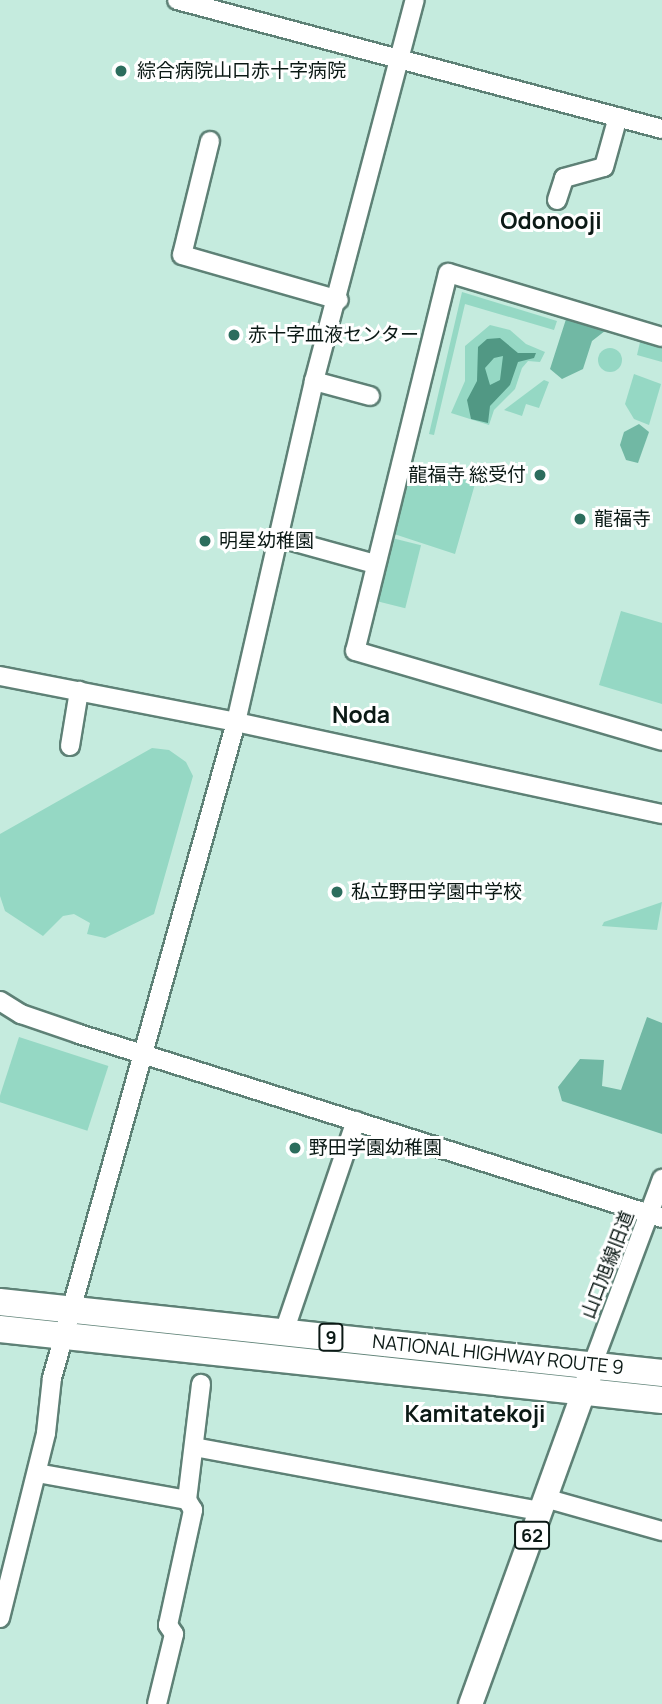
<!DOCTYPE html>
<meta charset="utf-8">
<style>
body{margin:0}
#map{position:relative;width:662px;height:1704px;overflow:hidden;background:#c5ebde;font-family:Manrope,"Noto Sans JP",sans-serif}
div>[style]{position:absolute}
.green>*{inset:0;background:#95d8c4;transform-origin:0 0}
.round{border-radius:50%}
.forest>*{inset:0;background:#71b8a4}
.water>*{inset:0;background:#519884}
.roads{filter:drop-shadow(2px 0 #5e8176) drop-shadow(-2px 0 #5e8176) drop-shadow(0 2px #5e8176) drop-shadow(0 -2px #5e8176)}
.minor>*{height:18px;margin:-9px;padding:0 9px;transform-origin:9px;border-radius:9px;background:#fff}
.major>*{height:23px;margin:-11.5px;padding:0 11.5px;transform-origin:11.5px;border-radius:11.5px;background:#fff}
.highway>*{height:26px;margin:-13px;padding:0 13px;transform-origin:13px;border-radius:13px;background:#fff}
.dots>*{width:19px;height:19px;translate:-50% -50%;box-sizing:border-box;border:4px solid #fff;border-radius:50%}
span{translate:-50% -50%;white-space:nowrap;text-align:center;line-height:1.15;-webkit-text-stroke:6px #fff;paint-order:stroke}
.shield-label span{padding:2px 5px;background:#fff;border:2px solid;border-radius:5px;-webkit-text-stroke-width:0}
.shield-label{font-size:18px;color:#0b1915;font-weight:700}
.poi-label{font-size:19px;color:#0b1915}
.left{translate:0 -50%;text-align:left}
.right{translate:-100% -50%;text-align:right}
.street-label{font-size:19px;color:#0b1915}
.quarter-label{font-size:23px;color:#0b1915;font-weight:700}
</style>
<div id="map">
<div class="green">
<i style="clip-path:polygon(462px 292px,557px 321px,554px 330px,465px 304px,434px 435px,429px 434px)"></i>
<i style="clip-path:polygon(490px 325px,510px 330px,526px 344px,545px 352px,540px 362px,528px 361px,522px 368px,515px 389px,494px 410px,489px 425px,451px 413px,465px 381px,465px 346px)"></i>
<i style="clip-path:polygon(641px 338px,662px 345px,662px 362px,637px 355px)"></i>
<i class="round" style="left:598px;top:348px;width:24px;height:24px"></i>
<i style="clip-path:polygon(634px 374px,661px 384px,649px 425px,634px 419px,625px 404px)"></i>
<i style="clip-path:polygon(544px 380px,549px 382px,539px 408px,526px 404px,522px 416px,504px 410px)"></i>
<i style="clip-path:polygon(431px 462px,477px 477px,455px 554px,391px 533px,405px 477px,425px 483px)"></i>
<i style="left:388px;top:537px;width:34px;height:65px;rotate:14deg"></i>
<i style="clip-path:polygon(621px 611px,662px 623px,662px 704px,599px 685px)"></i>
<i style="clip-path:polygon(152px 748px,169px 750px,186px 762px,193px 776px,154px 914px,105px 938px,87px 934px,90px 923px,74px 914px,63px 916px,43px 936px,5px 911px,0 896px,0 834px)"></i>
<i style="clip-path:polygon(662px 902px,657px 930px,602px 926px,604px 922px)"></i>
<i style="left:19px;top:1037px;width:94px;height:68px;rotate:18deg"></i>
</div>
<div class="forest">
<i style="clip-path:polygon(567px 316px,610px 327px,592px 341px,583px 369px,562px 379px,550px 369px)"></i>
<i style="clip-path:polygon(639px 424px,649px 432px,638px 463px,626px 460px,620px 445px,624px 432px)"></i>
<i style="clip-path:polygon(647px 1017px,662px 1023px,662px 1134px,562px 1101px,558px 1087px,580px 1059px,604px 1060px,602px 1086px,621px 1090px)"></i>
</div>
<div class="water">
<i style="clip-path:polygon(evenodd,500px 338px,518px 353px,536px 353px,534px 358px,518px 362px,510px 385px,490px 406px,488px 423px,471px 419px,467px 400px,477px 381px,478px 347px,487px 339px,500px 338px,503px 356px,500px 380px,490px 385px,485px 368px,494px 358px,503px 356px)"></i>
</div>
<div class="roads">
<div class="minor">
<i style="left:177px;top:0;width:502px;rotate:14.89deg"></i>
<i style="left:210px;top:141px;width:117px;rotate:103.8deg"></i>
<i style="left:182px;top:255px;width:163px;rotate:16deg"></i>
<i style="left:557px;top:200px;width:23px;rotate:-72deg"></i>
<i style="left:564px;top:178px;width:41px;rotate:-15.4deg"></i>
<i style="left:604px;top:167px;width:52px;rotate:-74.4deg"></i>
<i style="left:662px;top:337px;width:223px;rotate:-163.3deg"></i>
<i style="left:448px;top:273px;width:389px;rotate:103.8deg"></i>
<i style="left:355px;top:651px;width:320px;rotate:16.3deg"></i>
<i style="left:314px;top:381px;width:58px;rotate:15deg"></i>
<i style="left:277px;top:537px;width:102px;rotate:15.4deg"></i>
<i style="left:0;top:676px;width:240px;rotate:11deg"></i>
<i style="left:236px;top:722px;width:436px;rotate:12.2deg"></i>
<i style="left:70px;top:746px;width:56px;rotate:-80.7deg"></i>
<i style="left:0;top:1001px;width:25px;rotate:32deg"></i>
<i style="left:21px;top:1014px;width:61px;rotate:19deg"></i>
<i style="left:79px;top:1034px;width:611px;rotate:17.52deg"></i>
<i style="left:284px;top:1332px;width:223px;rotate:-71.2deg"></i>
<i style="left:592px;top:1366px;width:200px;rotate:-69.5deg"></i>
<i style="left:194px;top:1447px;width:353px;rotate:10.5deg"></i>
<i style="left:37px;top:1473px;width:152px;rotate:10.2deg"></i>
<i style="left:545px;top:1498px;width:122px;rotate:15.8deg"></i>
<i style="left:0;top:1618px;width:191px;rotate:-76deg"></i>
<i style="left:46px;top:1433px;width:55px;rotate:-83.8deg"></i>
<i style="left:52px;top:1378px;width:681px;rotate:-74.33deg"></i>
<i style="left:236px;top:722px;width:350px;rotate:-77.1deg"></i>
<i style="left:314px;top:381px;width:394px;rotate:-75.2deg"></i>
<i style="left:157px;top:1704px;width:72px;rotate:-76.3deg"></i>
<i style="left:174px;top:1634px;width:11px;rotate:-124deg"></i>
<i style="left:168px;top:1625px;width:118px;rotate:-77.7deg"></i>
<i style="left:193px;top:1510px;width:12px;rotate:-121deg"></i>
<i style="left:187px;top:1500px;width:117px;rotate:-83.1deg"></i>
</div>
<div class="major">
<i style="left:470px;top:1704px;width:350px;rotate:-70.1deg"></i>
</div>
<div class="highway">
<i style="left:0;top:1302px;width:666px;rotate:6.12deg"></i>
<i style="left:0;top:1329px;width:666px;rotate:6.12deg"></i>
</div>
</div>
<div class="dots">
<i style="left:121px;top:71px;background:#2c6d5d"></i>
<i style="left:234px;top:335px;background:#2c6d5d"></i>
<i style="left:540px;top:475px;background:#2c6d5d"></i>
<i style="left:580px;top:519px;background:#2c6d5d"></i>
<i style="left:205px;top:541px;background:#2c6d5d"></i>
<i style="left:337px;top:892px;background:#2c6d5d"></i>
<i style="left:295px;top:1148px;background:#2c6d5d"></i>
</div>
<div class="shield-label">
<span style="left:331px;top:1337px">9</span>
<span style="left:532px;top:1535px">62</span>
</div>
<div class="poi-label">
<span class="left" style="left:137px;top:71px">綜合病院山口赤十字病院</span>
<span class="left" style="left:248px;top:335px">赤十字血液センター</span>
<span class="right" style="left:526px;top:475px">龍福寺 総受付</span>
<span class="left" style="left:594px;top:519px">龍福寺</span>
<span class="left" style="left:219px;top:541px">明星幼稚園</span>
<span class="left" style="left:351px;top:892px">私立野田学園中学校</span>
<span class="left" style="left:309px;top:1148px">野田学園幼稚園</span>
</div>
<div class="street-label">
<span style="left:608px;top:1265px;rotate:-69deg">山口旭線旧道</span>
<span style="left:498px;top:1355px;rotate:6deg">NATIONAL HIGHWAY ROUTE 9</span>
</div>
<div class="quarter-label">
<span style="left:551px;top:220px">Odonooji</span>
<span style="left:361px;top:714px">Noda</span>
<span style="left:475px;top:1413px">Kamitatekoji</span>
</div>
</div>
